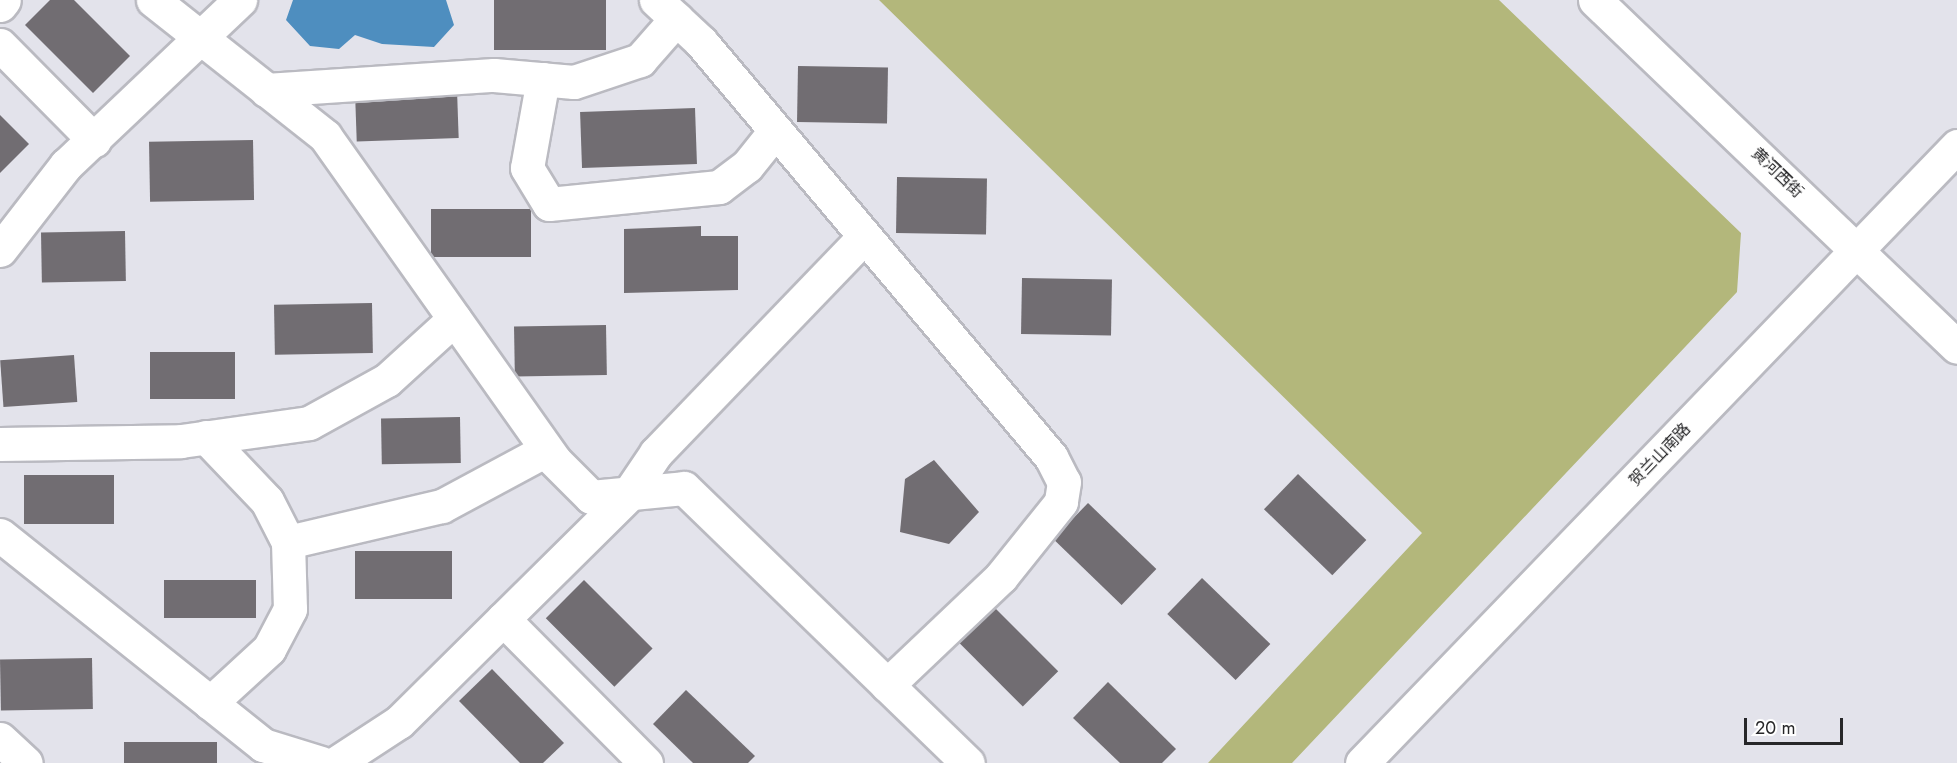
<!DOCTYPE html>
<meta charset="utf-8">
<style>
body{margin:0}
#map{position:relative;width:1957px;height:763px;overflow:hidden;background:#e3e3eb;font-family:Jost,"Noto Sans SC",sans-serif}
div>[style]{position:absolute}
.green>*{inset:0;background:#b3b77b}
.water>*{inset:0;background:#4e8ebf}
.building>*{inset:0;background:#716d72;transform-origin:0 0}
.roads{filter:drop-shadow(2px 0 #babac1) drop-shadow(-2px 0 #babac1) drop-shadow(0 2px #babac1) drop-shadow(0 -2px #babac1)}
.minor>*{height:33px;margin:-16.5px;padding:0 16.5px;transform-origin:16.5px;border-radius:16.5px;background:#fff}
.tertiary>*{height:33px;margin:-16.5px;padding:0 16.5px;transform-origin:16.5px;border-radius:16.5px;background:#fff}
span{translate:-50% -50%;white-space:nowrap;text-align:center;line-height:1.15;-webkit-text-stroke:6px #fff;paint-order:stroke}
.street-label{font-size:16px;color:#272729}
.scale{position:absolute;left:1744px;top:718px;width:99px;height:27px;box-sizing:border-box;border:3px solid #272729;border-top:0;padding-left:8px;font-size:18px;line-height:21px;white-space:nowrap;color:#272729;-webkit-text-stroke:4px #fff;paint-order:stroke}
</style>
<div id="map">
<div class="green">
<i style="clip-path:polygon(879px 0,1499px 0,1741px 233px,1737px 292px,1292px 763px,1208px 763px,1422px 533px)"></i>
</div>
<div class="water">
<i style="clip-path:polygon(293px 0,446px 0,454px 25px,434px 47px,382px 44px,355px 35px,339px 49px,310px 46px,286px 20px)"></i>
</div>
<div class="building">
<i style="clip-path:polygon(50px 0,74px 0,130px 56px,93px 93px,25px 25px)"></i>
<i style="left:494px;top:0;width:112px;height:50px"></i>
<i style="left:798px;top:66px;width:90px;height:56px;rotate:1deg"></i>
<i style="left:457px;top:90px;width:48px;height:102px;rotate:88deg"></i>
<i style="left:695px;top:108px;width:56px;height:115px;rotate:88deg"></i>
<i style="clip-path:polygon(0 115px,29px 144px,0 173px)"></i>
<i style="left:253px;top:140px;width:60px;height:104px;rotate:89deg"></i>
<i style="left:897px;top:177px;width:90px;height:56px;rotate:1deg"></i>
<i style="left:431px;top:209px;width:100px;height:48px"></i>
<i style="clip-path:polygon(701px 226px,701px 236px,738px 236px,738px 290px,624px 293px,624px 229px)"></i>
<i style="left:125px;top:231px;width:50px;height:84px;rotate:89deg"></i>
<i style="left:1022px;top:278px;width:90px;height:56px;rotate:1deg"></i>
<i style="left:372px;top:303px;width:50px;height:98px;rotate:89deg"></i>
<i style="left:606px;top:325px;width:50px;height:92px;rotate:89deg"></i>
<i style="left:150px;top:352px;width:85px;height:47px"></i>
<i style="left:74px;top:355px;width:47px;height:74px;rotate:86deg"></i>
<i style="left:460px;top:417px;width:46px;height:79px;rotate:89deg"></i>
<i style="clip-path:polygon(934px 460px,979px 512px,949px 544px,900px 532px,905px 479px)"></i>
<i style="left:1298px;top:474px;width:95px;height:49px;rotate:44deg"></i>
<i style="left:114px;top:475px;width:49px;height:90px;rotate:90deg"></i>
<i style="left:1088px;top:503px;width:95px;height:50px;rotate:44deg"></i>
<i style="left:452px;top:551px;width:48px;height:97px;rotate:90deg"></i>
<i style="left:1202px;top:578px;width:95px;height:50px;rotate:44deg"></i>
<i style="left:256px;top:580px;width:38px;height:92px;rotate:90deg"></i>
<i style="left:584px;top:580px;width:97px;height:54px;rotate:45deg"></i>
<i style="left:991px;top:604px;width:95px;height:50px;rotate:45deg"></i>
<i style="left:92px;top:658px;width:51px;height:92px;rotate:89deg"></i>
<i style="clip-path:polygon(492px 669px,564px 743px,543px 763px,520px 763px,459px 701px)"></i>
<i style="clip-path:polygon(1108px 682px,1176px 749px,1162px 763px,1120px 763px,1073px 718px)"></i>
<i style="clip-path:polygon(686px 690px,755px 756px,748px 763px,693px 763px,653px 724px)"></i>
<i style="left:217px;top:742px;width:21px;height:93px;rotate:90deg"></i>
</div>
<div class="roads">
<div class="minor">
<i style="left:153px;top:0;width:219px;rotate:38.3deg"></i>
<i style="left:325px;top:136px;width:397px;rotate:54.7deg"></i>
<i style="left:554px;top:460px;width:52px;rotate:45deg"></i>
<i style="left:591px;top:497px;width:93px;rotate:-5.5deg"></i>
<i style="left:684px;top:488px;width:395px;rotate:44.1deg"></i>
<i style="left:656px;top:0;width:62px;rotate:43deg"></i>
<i style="left:701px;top:42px;width:543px;rotate:49.86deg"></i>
<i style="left:1051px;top:457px;width:28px;rotate:63deg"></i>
<i style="left:1064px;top:482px;width:20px;rotate:99deg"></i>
<i style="left:1061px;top:502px;width:96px;rotate:128.7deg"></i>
<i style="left:1001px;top:577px;width:157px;rotate:136.5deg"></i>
<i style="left:0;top:5px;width:6px;rotate:-51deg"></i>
<i style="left:0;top:45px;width:134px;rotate:45.3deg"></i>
<i style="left:543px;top:79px;width:90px;rotate:100.2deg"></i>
<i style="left:527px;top:168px;width:42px;rotate:58.6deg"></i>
<i style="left:549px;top:204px;width:171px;rotate:-5.7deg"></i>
<i style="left:719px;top:187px;width:35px;rotate:-37deg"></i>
<i style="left:747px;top:166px;width:45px;rotate:-51.3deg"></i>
<i style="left:266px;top:90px;width:228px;rotate:-3.8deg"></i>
<i style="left:494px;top:75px;width:80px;rotate:5deg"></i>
<i style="left:574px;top:82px;width:70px;rotate:-18.4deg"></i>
<i style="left:640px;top:60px;width:55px;rotate:-48.7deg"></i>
<i style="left:0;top:250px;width:108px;rotate:-52.2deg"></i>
<i style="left:66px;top:165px;width:240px;rotate:-43.5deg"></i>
<i style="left:206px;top:437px;width:88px;rotate:46.4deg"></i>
<i style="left:267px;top:501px;width:46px;rotate:62.9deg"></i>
<i style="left:288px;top:542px;width:67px;rotate:88.3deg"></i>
<i style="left:290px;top:609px;width:45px;rotate:117.7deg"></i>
<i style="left:269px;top:649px;width:80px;rotate:137.5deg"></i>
<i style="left:0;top:444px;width:181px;rotate:-0.9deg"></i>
<i style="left:181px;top:441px;width:129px;rotate:-8deg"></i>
<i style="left:309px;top:423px;width:89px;rotate:-28.9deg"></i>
<i style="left:387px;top:380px;width:91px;rotate:-42.3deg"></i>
<i style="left:0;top:535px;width:337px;rotate:38.6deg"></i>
<i style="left:263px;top:745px;width:61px;rotate:17.2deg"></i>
<i style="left:288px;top:542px;width:158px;rotate:-13.2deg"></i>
<i style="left:442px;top:506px;width:118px;rotate:-28.3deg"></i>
<i style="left:503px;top:619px;width:203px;rotate:45.2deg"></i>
<i style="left:0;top:739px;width:35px;rotate:43deg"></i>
<i style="left:336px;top:763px;width:75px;rotate:-33.1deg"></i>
<i style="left:399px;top:722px;width:321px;rotate:-44.7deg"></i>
<i style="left:627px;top:496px;width:52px;rotate:-56deg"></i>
<i style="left:656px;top:453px;width:298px;rotate:-46.1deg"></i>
</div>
<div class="tertiary">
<i style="left:1595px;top:0;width:501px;rotate:43.79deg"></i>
<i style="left:1362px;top:763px;width:857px;rotate:-46.04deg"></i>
</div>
</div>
<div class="street-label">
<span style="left:1777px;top:173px;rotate:44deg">黄河西街</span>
<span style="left:1660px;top:455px;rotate:-46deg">贺兰山南路</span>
</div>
<div class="scale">20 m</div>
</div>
